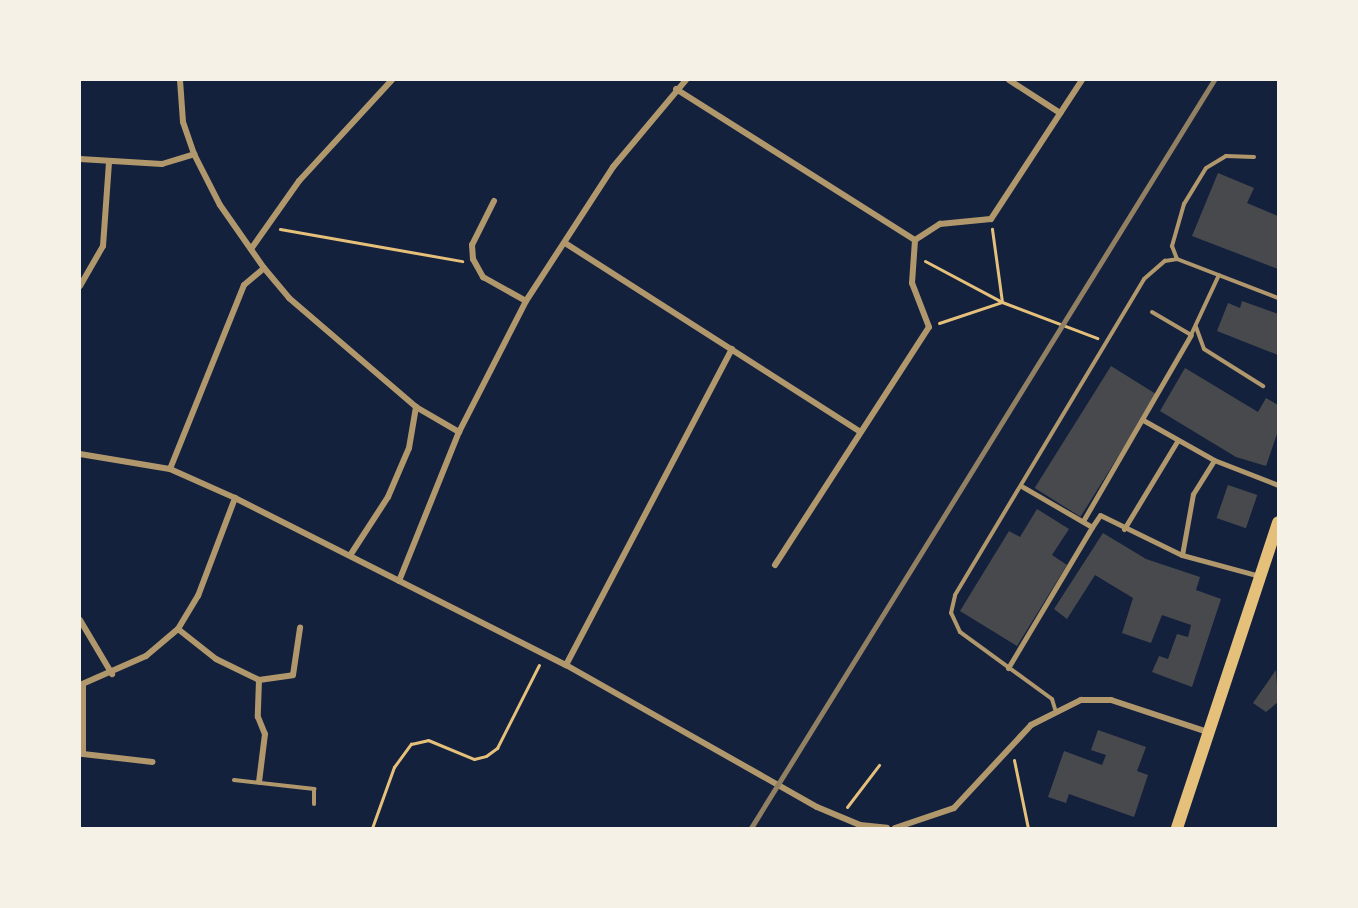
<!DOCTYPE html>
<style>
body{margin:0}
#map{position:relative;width:1358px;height:908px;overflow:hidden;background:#14213d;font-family:"Fira Sans Condensed",sans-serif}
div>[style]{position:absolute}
.building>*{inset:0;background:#48494c;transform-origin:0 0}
.path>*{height:3px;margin:-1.5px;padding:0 1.5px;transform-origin:1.5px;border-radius:1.5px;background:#e5c07b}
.service>*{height:4px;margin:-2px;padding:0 2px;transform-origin:2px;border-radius:2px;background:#b1986c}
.pedestrian>*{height:5px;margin:-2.5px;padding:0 2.5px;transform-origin:2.5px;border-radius:2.5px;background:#b1986c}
.minor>*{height:6px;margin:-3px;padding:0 3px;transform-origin:3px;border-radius:3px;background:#b1986c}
.primary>*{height:12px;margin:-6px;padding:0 6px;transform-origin:6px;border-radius:6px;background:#e5c07b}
.rail>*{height:4.5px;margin:-2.25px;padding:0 2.25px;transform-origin:2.25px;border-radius:2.25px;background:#918062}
span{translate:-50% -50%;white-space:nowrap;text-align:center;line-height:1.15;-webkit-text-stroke:4.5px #f6f1e7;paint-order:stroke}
.frame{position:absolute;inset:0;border:81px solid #f6f1e7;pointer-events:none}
</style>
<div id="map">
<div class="building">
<i style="clip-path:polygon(1218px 173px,1254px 188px,1247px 203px,1278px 216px,1278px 269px,1192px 236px)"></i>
<i style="clip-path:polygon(1242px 301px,1278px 314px,1278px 355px,1217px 331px,1228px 303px,1240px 308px)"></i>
<i style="left:1111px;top:366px;width:54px;height:144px;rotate:32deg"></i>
<i style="clip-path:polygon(1185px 368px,1258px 412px,1266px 398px,1278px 405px,1278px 431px,1266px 466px,1236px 457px,1160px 411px)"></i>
<i style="left:1228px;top:485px;width:31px;height:35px;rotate:19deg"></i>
<i style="clip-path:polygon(1037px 509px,1069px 529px,1052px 555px,1067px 565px,1017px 646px,960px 611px,1009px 531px,1020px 537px)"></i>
<i style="clip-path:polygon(1103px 533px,1146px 559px,1200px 577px,1196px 590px,1221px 599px,1192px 687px,1152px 672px,1159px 656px,1168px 659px,1177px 634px,1188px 637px,1191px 625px,1162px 615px,1151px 643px,1122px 633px,1133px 598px,1095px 575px,1067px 619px,1054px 609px)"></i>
<i style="clip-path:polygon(1276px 670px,1278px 702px,1266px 712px,1253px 703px)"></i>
<i style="clip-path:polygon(1098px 730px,1146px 747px,1137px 771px,1148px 775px,1134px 817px,1069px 794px,1066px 803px,1048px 797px,1064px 751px,1102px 765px,1106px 755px,1091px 750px)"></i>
</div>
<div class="path">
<i style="left:280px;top:229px;width:185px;rotate:10deg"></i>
<i style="left:925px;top:261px;width:87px;rotate:28deg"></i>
<i style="left:1002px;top:302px;width:102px;rotate:20.8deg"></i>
<i style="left:939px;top:323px;width:66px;rotate:-18.4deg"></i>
<i style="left:1002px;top:302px;width:74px;rotate:-97.8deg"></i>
<i style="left:1014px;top:760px;width:69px;rotate:78.4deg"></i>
<i style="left:847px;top:807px;width:53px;rotate:-52.7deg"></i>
<i style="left:372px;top:828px;width:65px;rotate:-70.2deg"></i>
<i style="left:394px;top:767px;width:29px;rotate:-54deg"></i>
<i style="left:411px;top:744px;width:17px;rotate:-13deg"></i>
<i style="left:428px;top:740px;width:50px;rotate:22.4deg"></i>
<i style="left:474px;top:759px;width:12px;rotate:-14deg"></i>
<i style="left:486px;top:756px;width:14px;rotate:-36deg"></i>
<i style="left:497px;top:748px;width:93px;rotate:-63.2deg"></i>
</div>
<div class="service">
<i style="left:1254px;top:157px;width:28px;rotate:-178deg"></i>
<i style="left:1226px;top:156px;width:23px;rotate:149deg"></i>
<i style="left:1206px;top:168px;width:42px;rotate:121.4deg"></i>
<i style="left:1184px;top:204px;width:44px;rotate:105.9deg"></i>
<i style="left:1172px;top:246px;width:14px;rotate:69deg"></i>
<i style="left:1177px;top:259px;width:108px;rotate:21.1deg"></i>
<i style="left:1152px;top:312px;width:45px;rotate:30.5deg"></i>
<i style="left:1191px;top:335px;width:66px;rotate:-65deg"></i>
<i style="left:1196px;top:327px;width:23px;rotate:70deg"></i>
<i style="left:1204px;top:349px;width:70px;rotate:32.1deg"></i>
<i style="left:1055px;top:709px;width:10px;rotate:-107deg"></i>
<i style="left:1052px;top:699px;width:114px;rotate:-143.9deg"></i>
<i style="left:960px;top:632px;width:21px;rotate:-115deg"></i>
<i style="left:951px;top:613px;width:18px;rotate:-77deg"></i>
<i style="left:955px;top:595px;width:368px;rotate:-59.1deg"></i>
<i style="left:1144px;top:279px;width:28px;rotate:-41deg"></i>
<i style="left:1165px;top:261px;width:12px;rotate:-9deg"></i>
<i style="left:234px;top:780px;width:81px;rotate:6.4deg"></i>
<i style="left:314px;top:789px;width:15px;rotate:90deg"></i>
</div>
<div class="pedestrian">
<i style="left:1143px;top:420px;width:81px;rotate:29.4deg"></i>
<i style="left:1214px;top:460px;width:69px;rotate:21.3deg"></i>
<i style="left:1083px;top:521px;width:215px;rotate:-59.9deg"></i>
<i style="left:1092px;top:527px;width:14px;rotate:-56deg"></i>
<i style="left:1100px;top:515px;width:91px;rotate:26deg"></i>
<i style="left:1182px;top:555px;width:81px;rotate:15.1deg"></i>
<i style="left:1124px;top:529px;width:104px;rotate:-58.8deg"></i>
<i style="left:1182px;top:555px;width:62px;rotate:-79.8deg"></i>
<i style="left:1193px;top:494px;width:40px;rotate:-58deg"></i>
<i style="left:1008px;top:668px;width:164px;rotate:-59.2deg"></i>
<i style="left:1092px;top:527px;width:80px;rotate:-149.9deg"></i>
</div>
<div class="minor">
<i style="left:180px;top:80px;width:42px;rotate:85.9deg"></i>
<i style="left:183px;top:122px;width:34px;rotate:71deg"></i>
<i style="left:194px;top:154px;width:57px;rotate:63deg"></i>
<i style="left:220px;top:205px;width:77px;rotate:55.1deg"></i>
<i style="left:264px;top:268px;width:39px;rotate:50deg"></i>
<i style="left:289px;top:298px;width:167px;rotate:40.6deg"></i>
<i style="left:416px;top:407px;width:50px;rotate:30.2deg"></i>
<i style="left:1009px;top:80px;width:61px;rotate:32.9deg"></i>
<i style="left:676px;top:89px;width:283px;rotate:32.3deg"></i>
<i style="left:80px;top:159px;width:82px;rotate:3.5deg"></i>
<i style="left:162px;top:164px;width:34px;rotate:-17deg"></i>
<i style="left:494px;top:201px;width:49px;rotate:116.6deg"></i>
<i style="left:472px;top:245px;width:14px;rotate:86deg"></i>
<i style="left:473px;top:259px;width:21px;rotate:61deg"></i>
<i style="left:483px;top:277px;width:49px;rotate:29.2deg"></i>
<i style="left:915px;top:240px;width:30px;rotate:-33deg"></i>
<i style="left:940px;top:224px;width:51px;rotate:-5.6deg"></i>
<i style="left:991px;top:219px;width:166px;rotate:-56.8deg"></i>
<i style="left:565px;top:243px;width:349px;rotate:32.6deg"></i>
<i style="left:251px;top:249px;width:83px;rotate:-54.8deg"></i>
<i style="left:299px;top:181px;width:137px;rotate:-47.4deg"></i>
<i style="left:80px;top:286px;width:46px;rotate:-60.1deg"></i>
<i style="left:103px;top:246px;width:83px;rotate:-85.9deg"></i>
<i style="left:80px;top:454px;width:91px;rotate:9.5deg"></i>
<i style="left:170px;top:469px;width:71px;rotate:24deg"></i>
<i style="left:235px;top:498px;width:371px;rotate:26.8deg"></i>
<i style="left:566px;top:665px;width:288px;rotate:29.5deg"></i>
<i style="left:817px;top:807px;width:47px;rotate:22.7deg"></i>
<i style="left:860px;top:825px;width:27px;rotate:6deg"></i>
<i style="left:170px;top:469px;width:198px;rotate:-68.1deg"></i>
<i style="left:244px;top:285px;width:26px;rotate:-40deg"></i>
<i style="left:351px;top:554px;width:68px;rotate:-57deg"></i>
<i style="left:388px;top:497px;width:53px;rotate:-66.8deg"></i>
<i style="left:409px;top:448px;width:42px;rotate:-80.3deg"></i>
<i style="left:775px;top:565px;width:283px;rotate:-57.1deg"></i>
<i style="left:929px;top:327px;width:47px;rotate:-111.1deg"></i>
<i style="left:912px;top:283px;width:43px;rotate:-86deg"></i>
<i style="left:399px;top:581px;width:161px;rotate:-68.1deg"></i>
<i style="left:459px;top:432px;width:147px;rotate:-62.9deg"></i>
<i style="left:526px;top:301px;width:160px;rotate:-57deg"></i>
<i style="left:613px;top:167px;width:114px;rotate:-50deg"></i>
<i style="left:80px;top:620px;width:63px;rotate:59.3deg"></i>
<i style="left:178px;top:629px;width:48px;rotate:38.3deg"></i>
<i style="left:216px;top:659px;width:48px;rotate:26deg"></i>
<i style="left:259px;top:680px;width:37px;rotate:92deg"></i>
<i style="left:258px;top:717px;width:18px;rotate:68deg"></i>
<i style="left:265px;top:734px;width:48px;rotate:97.1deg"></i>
<i style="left:566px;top:665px;width:357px;rotate:-62.3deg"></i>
<i style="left:259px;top:680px;width:34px;rotate:-8deg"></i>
<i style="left:293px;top:675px;width:48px;rotate:-81.5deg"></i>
<i style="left:80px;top:685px;width:72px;rotate:-23.7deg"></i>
<i style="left:146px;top:656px;width:42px;rotate:-40.2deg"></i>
<i style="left:178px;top:629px;width:39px;rotate:-59deg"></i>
<i style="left:198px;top:596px;width:105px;rotate:-69.3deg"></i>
<i style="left:83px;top:685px;width:69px;rotate:90deg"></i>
<i style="left:83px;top:754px;width:70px;rotate:6.5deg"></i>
<i style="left:895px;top:828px;width:62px;rotate:-18.7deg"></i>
<i style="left:954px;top:808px;width:113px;rotate:-47.1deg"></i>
<i style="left:1031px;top:725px;width:56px;rotate:-26.6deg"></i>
<i style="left:1081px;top:700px;width:30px"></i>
<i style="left:1111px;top:700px;width:99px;rotate:18.3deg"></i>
</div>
<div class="primary">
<i style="left:1177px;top:828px;width:322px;rotate:-71.7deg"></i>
</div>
<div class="rail">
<i style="left:751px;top:828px;width:880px;rotate:-58.24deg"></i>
</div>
<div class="frame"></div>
</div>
